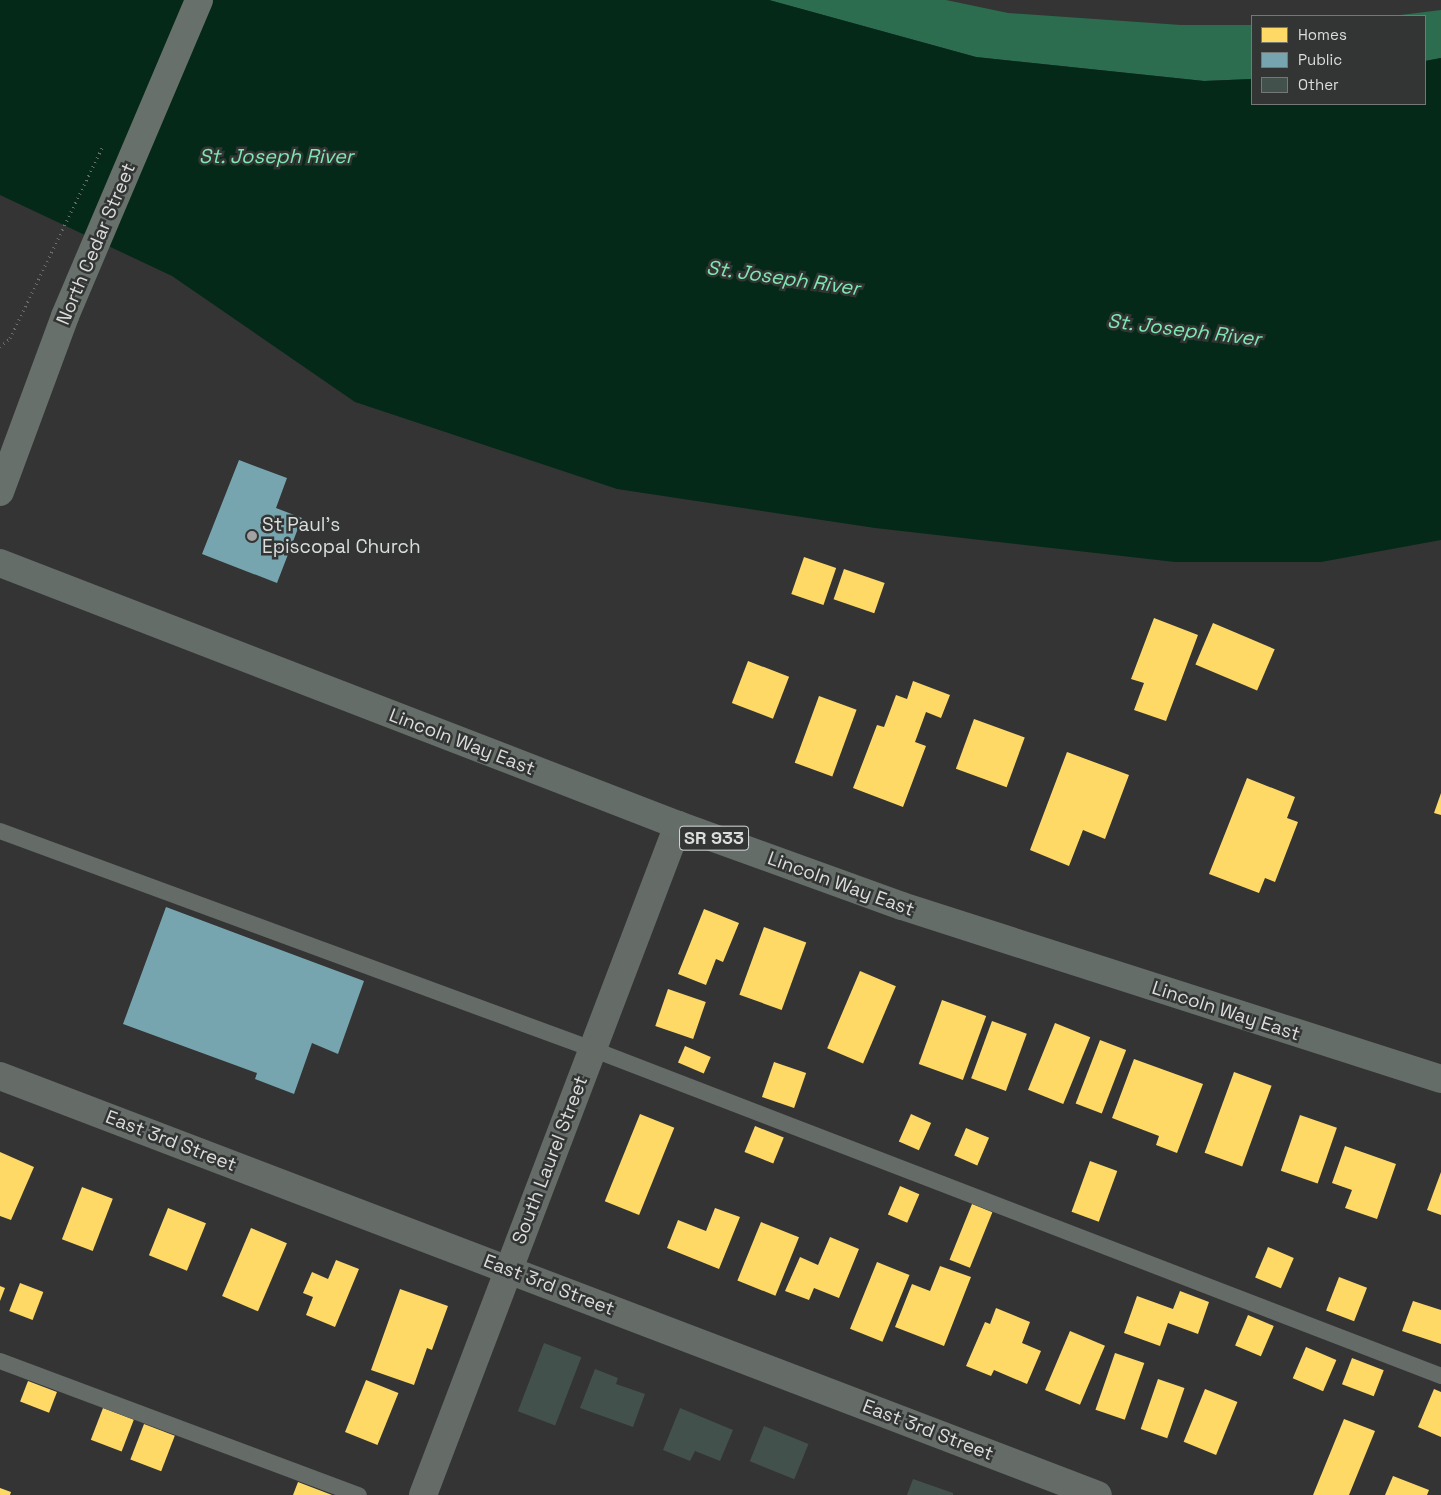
<!DOCTYPE html>
<style>
body{margin:0}
#map{position:relative;width:1441px;height:1495px;overflow:hidden;background:#343434;font-family:"Space Grotesk",sans-serif}
div>[style]{position:absolute}
.forest>*{inset:0;background:#2b6d4e}
.water>*{inset:0;background:#052919}
.homes>*{inset:0;background:#ffd966;transform-origin:0 0}
.public>*{inset:0;background:#76a5af}
.building>*{inset:0;background:#42514c;transform-origin:0 0}
.path>*{height:3px;margin-top:-1.5px;transform-origin:0;background:repeating-linear-gradient(90deg,#696e6b 0 1px,transparent 0 5px)}
.lane>*{height:16px;margin:-8px;padding:0 8px;transform-origin:8px;border-radius:8px;background:#656c68}
.street>*{height:28px;margin:-14px;padding:0 14px;transform-origin:14px;border-radius:14px;background:#656c68}
.secondary>*{height:28px;margin:-14px;padding:0 14px;transform-origin:14px;border-radius:14px;background:#67706a}
.primary>*{height:28px;margin:-14px;padding:0 14px;transform-origin:14px;border-radius:14px;background:#656d69}
.dots>*{width:14px;height:14px;translate:-50% -50%;box-sizing:border-box;border:2px solid #333534;border-radius:50%}
span{translate:-50% -50%;white-space:nowrap;text-align:center;line-height:1.15;-webkit-text-stroke:5px #333534;paint-order:stroke}
.shield-label span{padding:1px 4px;background:#333534;border:1px solid;border-radius:4px;-webkit-text-stroke-width:0}
.shield-label{font-size:18px;color:#dbdddc;font-weight:700}
.street-label{font-size:19px;color:#dbdddc}
.poi-label{font-size:19px;color:#dbdddc}
.left{translate:0 -50%;text-align:left}
.water-label{font-size:20px;color:#7fe7b1;font-style:italic}
.legend{position:absolute;left:1251px;top:15px;width:175px;height:90px;box-sizing:border-box;background:#333534;border:1px solid #767877;margin:0;padding:6px 9px;list-style:none;font-size:15px;color:#dbdddc}
.legend li{display:flex;align-items:center;gap:10px;height:25px}
.legend b{width:25px;border:1px solid #767877}
</style>
<div id="map">
<div class="forest">
<i style="clip-path:polygon(769px 0,946px 0,1008px 13px,1181px 25px,1252px 25px,1252px 79px,1204px 81px,976px 57px)"></i>
<i style="clip-path:polygon(1441px 10px,1441px 58px,1425px 61px,1425px 16px,1392px 16px)"></i>
</div>
<div class="water">
<i style="clip-path:polygon(0 0,769px 0,976px 57px,1204px 81px,1252px 79px,1252px 104px,1425px 104px,1425px 61px,1441px 58px,1441px 540px,1321px 562px,1175px 562px,875px 528px,617px 489px,355px 402px,172px 276px,0 195px)"></i>
</div>
<div class="homes">
<i style="left:804px;top:557px;width:34px;height:39px;rotate:19deg"></i>
<i style="left:844px;top:569px;width:43px;height:32px;rotate:19deg"></i>
<i style="clip-path:polygon(1154px 618px,1198px 635px,1166px 721px,1134px 710px,1144px 683px,1131px 679px)"></i>
<i style="left:1213px;top:623px;width:67px;height:45px;rotate:23deg"></i>
<i style="left:748px;top:661px;width:44px;height:45px;rotate:21deg"></i>
<i style="clip-path:polygon(913px 681px,950px 695px,941px 718px,926px 712px,915px 742px,926px 746px,903px 807px,853px 788px,877px 725px,884px 727px,896px 695px,907px 699px)"></i>
<i style="left:819px;top:696px;width:40px;height:71px;rotate:20deg"></i>
<i style="left:974px;top:719px;width:54px;height:53px;rotate:20deg"></i>
<i style="clip-path:polygon(1067px 752px,1129px 775px,1105px 839px,1083px 830px,1069px 866px,1030px 850px)"></i>
<i style="clip-path:polygon(1247px 778px,1295px 797px,1287px 818px,1298px 822px,1275px 882px,1265px 878px,1259px 893px,1209px 874px)"></i>
<i style="clip-path:polygon(1441px 793px,1441px 815px,1434px 813px)"></i>
<i style="clip-path:polygon(704px 909px,739px 923px,723px 962px,716px 959px,706px 985px,678px 974px)"></i>
<i style="left:764px;top:927px;width:45px;height:72px;rotate:20deg"></i>
<i style="left:860px;top:971px;width:39px;height:84px;rotate:23deg"></i>
<i style="left:668px;top:989px;width:40px;height:39px;rotate:19deg"></i>
<i style="left:942px;top:1000px;width:47px;height:68px;rotate:20deg"></i>
<i style="left:992px;top:1021px;width:37px;height:61px;rotate:20deg"></i>
<i style="left:1055px;top:1023px;width:38px;height:72px;rotate:22deg"></i>
<i style="left:1100px;top:1040px;width:28px;height:68px;rotate:21deg"></i>
<i style="left:685px;top:1046px;width:28px;height:18px;rotate:23deg"></i>
<i style="clip-path:polygon(1134px 1059px,1203px 1084px,1177px 1153px,1156px 1145px,1159px 1136px,1112px 1118px)"></i>
<i style="left:774px;top:1062px;width:34px;height:37px;rotate:19deg"></i>
<i style="left:1234px;top:1072px;width:40px;height:86px;rotate:20deg"></i>
<i style="left:640px;top:1114px;width:37px;height:94px;rotate:22deg"></i>
<i style="left:911px;top:1114px;width:22px;height:30px;rotate:24deg"></i>
<i style="left:1300px;top:1115px;width:39px;height:59px;rotate:19deg"></i>
<i style="left:755px;top:1126px;width:31px;height:28px;rotate:22deg"></i>
<i style="left:966px;top:1128px;width:25px;height:30px;rotate:23deg"></i>
<i style="clip-path:polygon(1345px 1146px,1396px 1164px,1377px 1219px,1345px 1208px,1352px 1190px,1332px 1183px)"></i>
<i style="clip-path:polygon(0 1152px,34px 1167px,11px 1220px,0 1216px)"></i>
<i style="left:1090px;top:1161px;width:29px;height:54px;rotate:20deg"></i>
<i style="clip-path:polygon(1441px 1172px,1441px 1215px,1427px 1210px)"></i>
<i style="left:900px;top:1186px;width:21px;height:31px;rotate:23deg"></i>
<i style="left:82px;top:1187px;width:33px;height:56px;rotate:21deg"></i>
<i style="left:972px;top:1204px;width:22px;height:60px;rotate:22deg"></i>
<i style="left:168px;top:1208px;width:41px;height:51px;rotate:22deg"></i>
<i style="clip-path:polygon(715px 1208px,740px 1217px,719px 1269px,667px 1248px,678px 1220px,706px 1231px)"></i>
<i style="left:761px;top:1222px;width:41px;height:63px;rotate:22deg"></i>
<i style="left:251px;top:1228px;width:39px;height:74px;rotate:23deg"></i>
<i style="clip-path:polygon(830px 1237px,859px 1249px,839px 1298px,814px 1288px,809px 1300px,785px 1291px,800px 1257px,818px 1265px)"></i>
<i style="left:1268px;top:1247px;width:28px;height:33px;rotate:23deg"></i>
<i style="clip-path:polygon(336px 1260px,359px 1269px,335px 1327px,306px 1315px,313px 1297px,303px 1293px,312px 1272px,328px 1279px)"></i>
<i style="left:877px;top:1262px;width:35px;height:72px;rotate:22deg"></i>
<i style="clip-path:polygon(940px 1266px,971px 1277px,944px 1346px,895px 1327px,912px 1284px,930px 1291px)"></i>
<i style="left:1339px;top:1277px;width:30px;height:36px;rotate:21deg"></i>
<i style="left:20px;top:1283px;width:25px;height:30px;rotate:21deg"></i>
<i style="clip-path:polygon(0 1286px,5px 1288px,0 1301px)"></i>
<i style="clip-path:polygon(400px 1289px,448px 1306px,432px 1350px,427px 1348px,414px 1385px,371px 1370px)"></i>
<i style="clip-path:polygon(1180px 1291px,1209px 1302px,1198px 1334px,1168px 1323px,1160px 1346px,1124px 1333px,1137px 1296px,1173px 1309px)"></i>
<i style="clip-path:polygon(1413px 1301px,1441px 1310px,1441px 1344px,1402px 1331px)"></i>
<i style="clip-path:polygon(996px 1308px,1030px 1322px,1022px 1343px,1041px 1351px,1027px 1384px,994px 1370px,991px 1376px,966px 1366px,985px 1322px,990px 1324px)"></i>
<i style="left:1248px;top:1315px;width:28px;height:33px;rotate:23deg"></i>
<i style="left:1070px;top:1331px;width:38px;height:64px;rotate:23deg"></i>
<i style="left:1306px;top:1347px;width:33px;height:34px;rotate:23deg"></i>
<i style="left:1115px;top:1353px;width:31px;height:60px;rotate:19deg"></i>
<i style="left:1352px;top:1358px;width:34px;height:28px;rotate:21deg"></i>
<i style="left:1158px;top:1379px;width:28px;height:53px;rotate:19deg"></i>
<i style="left:366px;top:1380px;width:35px;height:56px;rotate:22deg"></i>
<i style="left:28px;top:1381px;width:31px;height:22px;rotate:21deg"></i>
<i style="left:1205px;top:1389px;width:35px;height:57px;rotate:22deg"></i>
<i style="clip-path:polygon(1434px 1389px,1441px 1392px,1441px 1437px,1418px 1427px)"></i>
<i style="left:103px;top:1408px;width:33px;height:34px;rotate:21deg"></i>
<i style="clip-path:polygon(1344px 1419px,1375px 1431px,1349px 1495px,1313px 1495px)"></i>
<i style="left:144px;top:1424px;width:33px;height:38px;rotate:21deg"></i>
<i style="clip-path:polygon(1393px 1476px,1429px 1490px,1427px 1495px,1385px 1495px)"></i>
<i style="clip-path:polygon(298px 1482px,332px 1495px,293px 1495px)"></i>
<i style="clip-path:polygon(0 1488px,11px 1492px,10px 1495px,0 1495px)"></i>
</div>
<div class="public">
<i style="clip-path:polygon(239px 460px,287px 478px,276px 508px,302px 518px,277px 583px,202px 554px)"></i>
<i style="clip-path:polygon(166px 907px,364px 981px,338px 1054px,312px 1043px,294px 1094px,255px 1079px,257px 1073px,123px 1024px)"></i>
</div>
<div class="building">
<i style="left:544px;top:1343px;width:40px;height:73px;rotate:21deg"></i>
<i style="clip-path:polygon(595px 1369px,618px 1378px,616px 1384px,645px 1394px,633px 1427px,580px 1408px)"></i>
<i style="clip-path:polygon(680px 1408px,733px 1430px,720px 1461px,695px 1451px,690px 1461px,663px 1450px)"></i>
<i style="left:764px;top:1426px;width:48px;height:38px;rotate:22deg"></i>
<i style="clip-path:polygon(913px 1479px,953px 1493px,953px 1495px,907px 1495px)"></i>
</div>
<div class="path">
<i style="left:0;top:347px;width:13px;rotate:-42deg"></i>
<i style="left:10px;top:338px;width:213px;rotate:-64.2deg"></i>
</div>
<div class="lane">
<i style="left:0;top:831px;width:631px;rotate:20.22deg"></i>
<i style="left:592px;top:1049px;width:910px;rotate:21.06deg"></i>
<i style="left:0;top:1361px;width:383px;rotate:20.5deg"></i>
</div>
<div class="street">
<i style="left:0;top:1076px;width:1175px;rotate:20.89deg"></i>
<i style="left:423px;top:1495px;width:717px;rotate:-69.16deg"></i>
</div>
<div class="secondary">
<i style="left:0;top:492px;width:188px;rotate:-69.7deg"></i>
<i style="left:65px;top:316px;width:343px;rotate:-67deg"></i>
</div>
<div class="primary">
<i style="left:0;top:563px;width:727px;rotate:21.13deg"></i>
<i style="left:678px;top:825px;width:238px;rotate:19.9deg"></i>
<i style="left:902px;top:906px;width:566px;rotate:17.79deg"></i>
</div>
<div class="dots">
<i style="left:252px;top:536px;background:#a1a2a1"></i>
</div>
<div class="shield-label">
<span style="left:714px;top:838px">SR 933</span>
</div>
<div class="street-label">
<span style="left:96px;top:244px;rotate:-67deg">North Cedar Street</span>
<span style="left:462px;top:742px;rotate:21deg">Lincoln Way East</span>
<span style="left:841px;top:884px;rotate:20deg">Lincoln Way East</span>
<span style="left:1226px;top:1011px;rotate:18deg">Lincoln Way East</span>
<span style="left:171px;top:1141px;rotate:21deg">East 3rd Street</span>
<span style="left:550px;top:1160px;rotate:-69deg">South Laurel Street</span>
<span style="left:549px;top:1285px;rotate:21deg">East 3rd Street</span>
<span style="left:928px;top:1430px;rotate:21deg">East 3rd Street</span>
</div>
<div class="poi-label">
<span class="left" style="left:262px;top:536px">St Paul's<br>Episcopal Church</span>
</div>
<div class="water-label">
<span style="left:276px;top:156px">St. Joseph River</span>
<span style="left:783px;top:278px;rotate:8deg">St. Joseph River</span>
<span style="left:1184px;top:330px;rotate:7deg">St. Joseph River</span>
</div>
<ul class="legend">
<li><b style="height:14px;background:#ffd966"></b>Homes</li>
<li><b style="height:14px;background:#76a5af"></b>Public</li>
<li><b style="height:14px;background:#42514c"></b>Other</li>
</ul>
</div>
